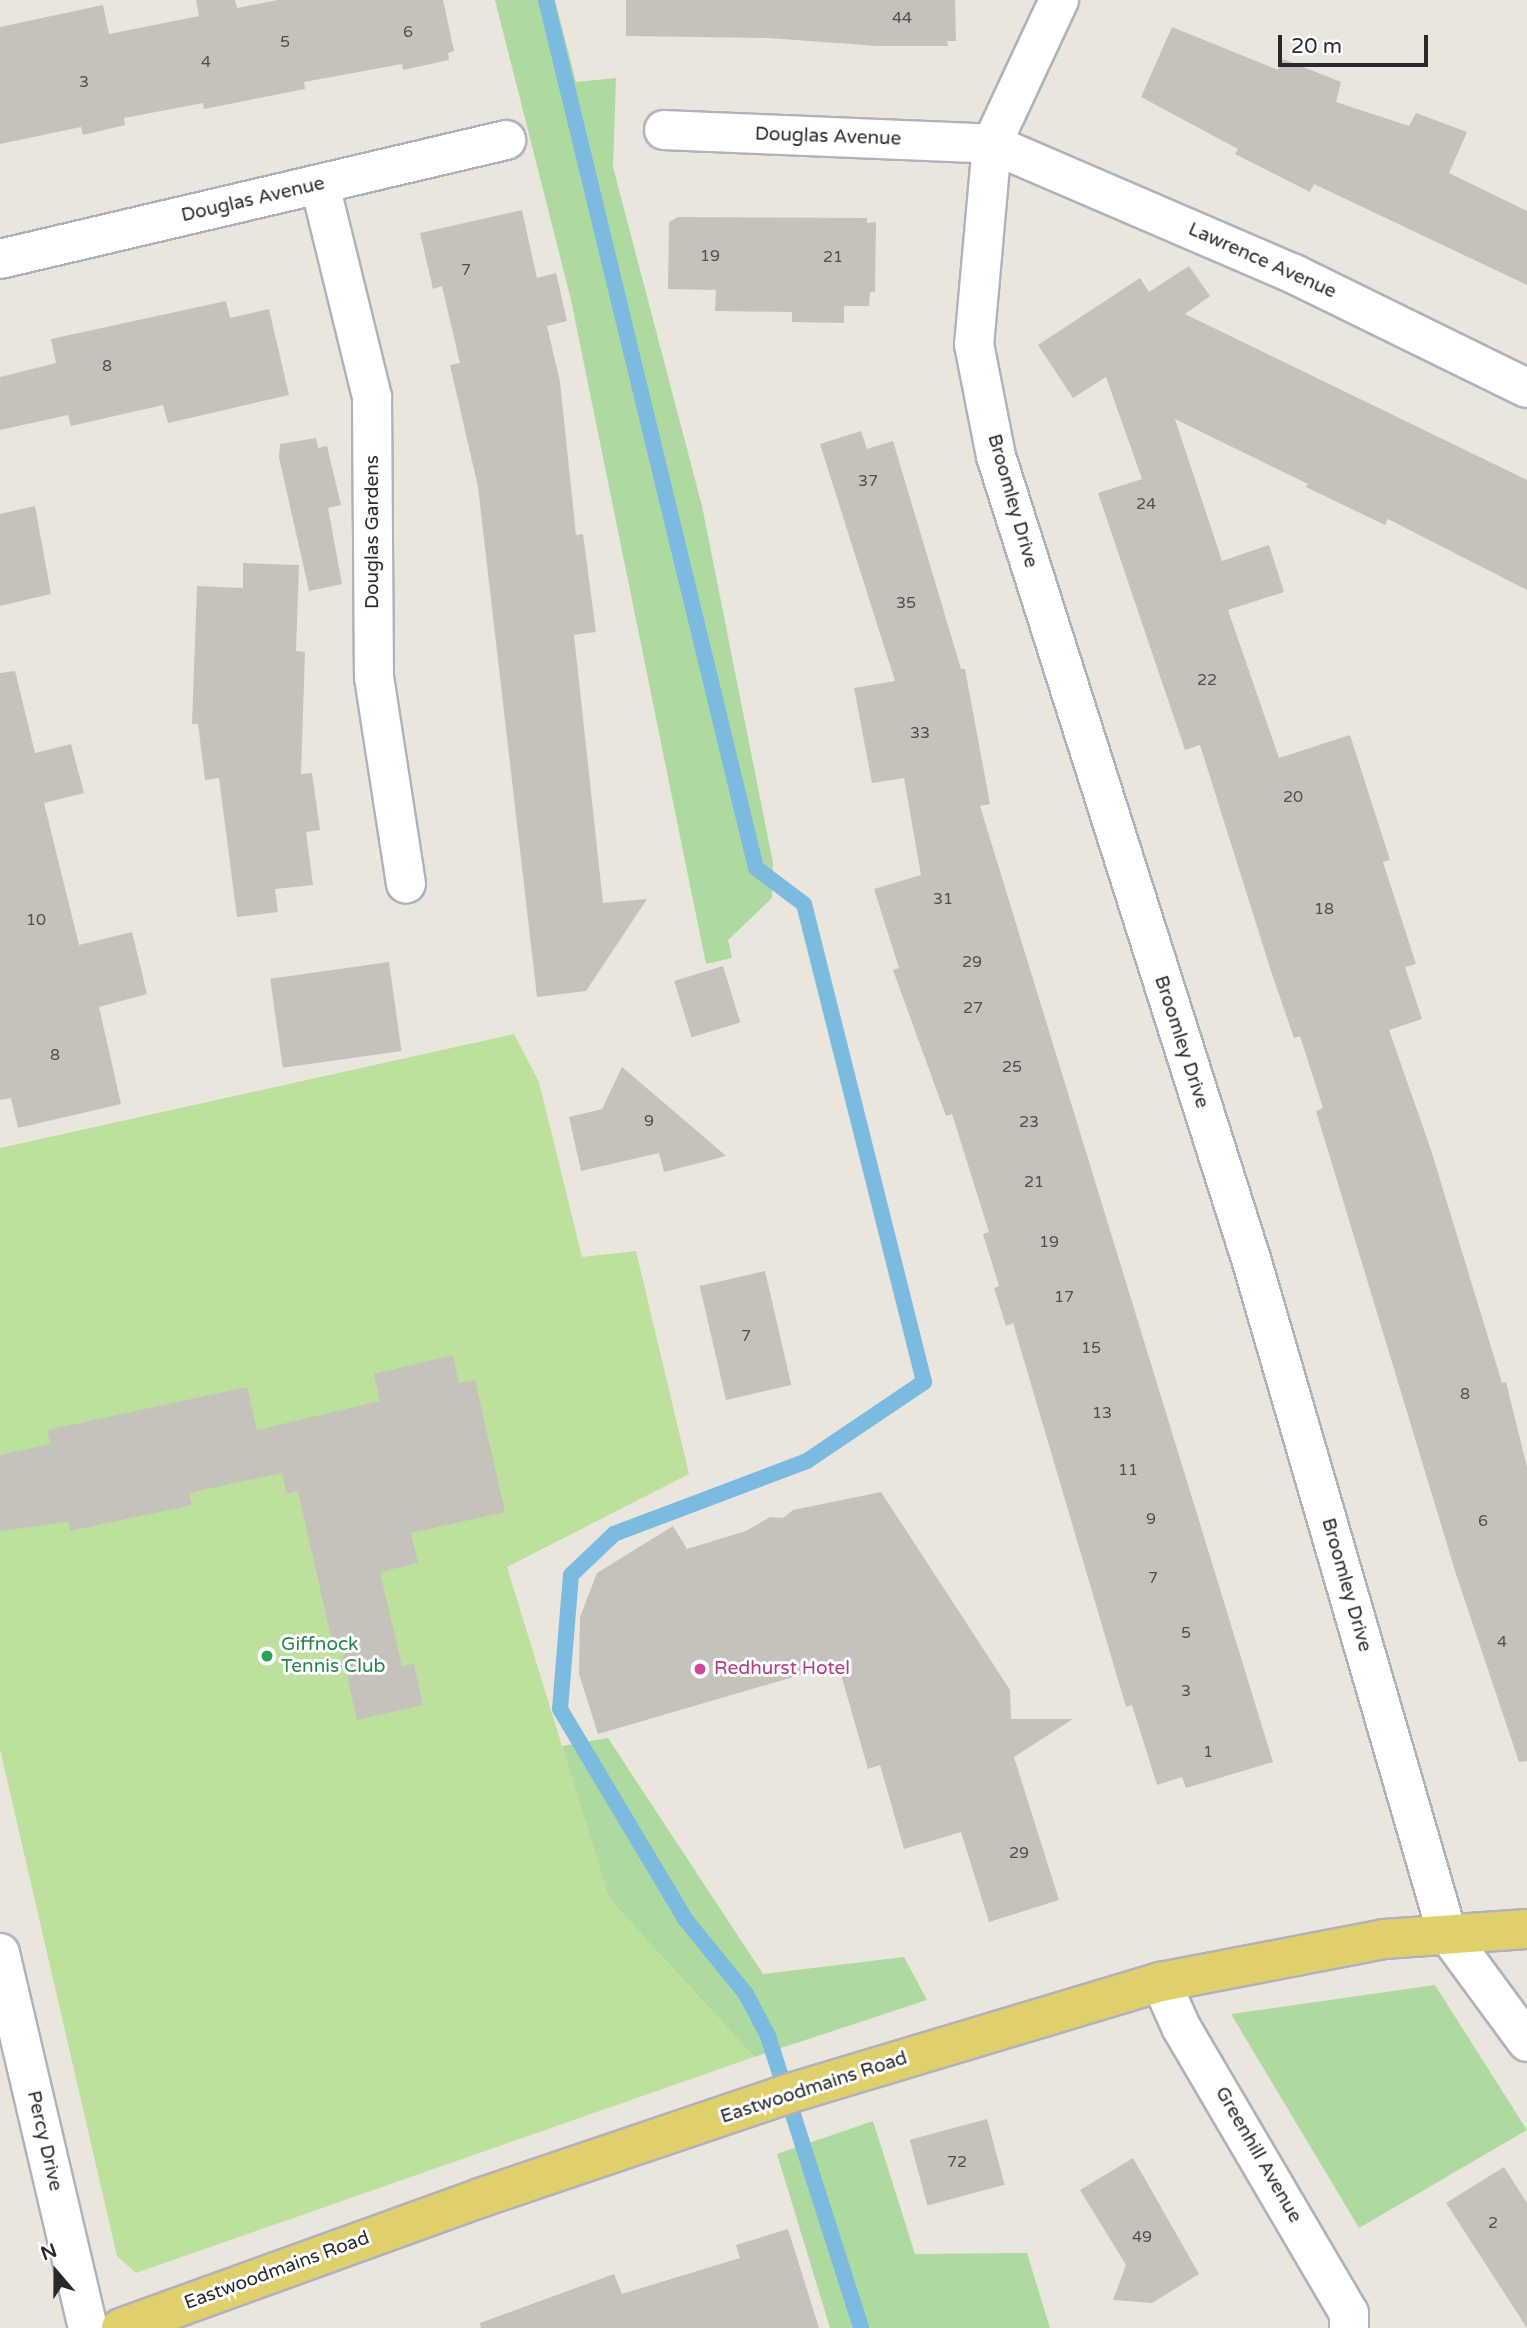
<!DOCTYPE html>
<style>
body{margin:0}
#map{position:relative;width:1527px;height:2328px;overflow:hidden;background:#eae6dd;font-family:"Varela Round",sans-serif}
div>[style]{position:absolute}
.green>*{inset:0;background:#aedaa0}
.pitch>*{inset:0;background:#bde09c}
.stream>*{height:16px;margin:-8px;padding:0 8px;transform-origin:8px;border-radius:8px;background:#7cbbe0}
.building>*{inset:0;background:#c5c2bc;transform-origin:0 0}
.roads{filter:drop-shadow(2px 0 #b0b2bb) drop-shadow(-2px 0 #b0b2bb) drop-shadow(0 2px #b0b2bb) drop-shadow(0 -2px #b0b2bb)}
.minor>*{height:38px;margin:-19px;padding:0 19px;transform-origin:19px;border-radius:19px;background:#fff}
.primary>*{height:38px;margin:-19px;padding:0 19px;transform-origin:19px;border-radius:19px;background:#e0d06c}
.dots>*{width:19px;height:19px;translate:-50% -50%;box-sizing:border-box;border:4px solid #fff;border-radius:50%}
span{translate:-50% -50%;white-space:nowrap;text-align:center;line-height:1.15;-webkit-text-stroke:6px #fff;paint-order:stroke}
.number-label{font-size:16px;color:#504f4e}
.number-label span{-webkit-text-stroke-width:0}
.street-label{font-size:19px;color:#292929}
.leisure-label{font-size:19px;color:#27864d}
.left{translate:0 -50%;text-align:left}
.hotel-label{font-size:19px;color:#b23c85}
.north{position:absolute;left:21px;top:2237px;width:70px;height:70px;-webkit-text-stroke:5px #fff;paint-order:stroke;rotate:340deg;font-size:19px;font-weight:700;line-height:28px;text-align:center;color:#292929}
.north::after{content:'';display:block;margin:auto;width:24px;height:32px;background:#292929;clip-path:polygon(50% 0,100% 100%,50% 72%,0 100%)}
.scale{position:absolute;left:1278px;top:35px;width:150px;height:32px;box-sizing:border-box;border:4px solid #292929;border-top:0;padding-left:9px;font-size:21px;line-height:24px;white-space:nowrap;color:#292929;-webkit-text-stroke:5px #fff;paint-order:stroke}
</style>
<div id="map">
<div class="green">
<i style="clip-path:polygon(495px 0,555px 0,576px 82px,616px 78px,613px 167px,702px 506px,773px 863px,772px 898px,728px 940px,732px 958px,706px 964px,571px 300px)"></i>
<i style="clip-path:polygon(608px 1738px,763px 1974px,904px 1957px,927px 2000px,754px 2057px,609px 1899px,562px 1746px)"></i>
<i style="clip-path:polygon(1435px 1985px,1527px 2130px,1359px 2228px,1231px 2014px)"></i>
<i style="clip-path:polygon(873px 2121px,915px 2254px,1027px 2253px,1050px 2328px,830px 2328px,777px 2154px)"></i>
</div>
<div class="pitch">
<i style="clip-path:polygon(514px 1034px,539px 1082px,582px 1257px,636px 1251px,689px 1474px,507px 1567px,609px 1899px,754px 2057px,136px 2273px,117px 2256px,0 1749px,0 1148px)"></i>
</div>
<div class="stream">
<i style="left:546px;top:0;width:893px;rotate:76.4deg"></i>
<i style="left:756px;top:868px;width:60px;rotate:36.9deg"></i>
<i style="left:804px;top:904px;width:493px;rotate:75.9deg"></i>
<i style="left:924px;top:1382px;width:141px;rotate:146deg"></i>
<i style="left:807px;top:1461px;width:206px;rotate:159.3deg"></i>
<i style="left:614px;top:1534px;width:59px;rotate:136.4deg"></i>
<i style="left:571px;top:1575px;width:134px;rotate:94.7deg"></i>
<i style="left:560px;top:1709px;width:244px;rotate:59.2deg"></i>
<i style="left:685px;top:1919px;width:97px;rotate:50.9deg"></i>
<i style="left:746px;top:1994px;width:47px;rotate:62.4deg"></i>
<i style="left:768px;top:2036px;width:306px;rotate:72.3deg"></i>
</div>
<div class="building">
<i style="clip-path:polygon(196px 0,235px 0,237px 8px,278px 0,443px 0,454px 51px,448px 53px,449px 60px,403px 70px,402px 64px,304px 82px,305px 89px,204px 109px,203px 103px,124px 118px,125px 125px,83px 135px,81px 127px,0 144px,0 27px,103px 5px,109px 34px,199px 16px)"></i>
<i style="clip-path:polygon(626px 0,955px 0,956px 41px,947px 41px,948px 46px,878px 46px,768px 38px,626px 36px)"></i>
<i style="clip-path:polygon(1172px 27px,1278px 70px,1283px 59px,1341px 82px,1336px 102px,1409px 126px,1416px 113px,1467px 132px,1449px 173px,1527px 211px,1527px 285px,1314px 184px,1310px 192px,1235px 154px,1238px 149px,1141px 97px)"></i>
<i style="clip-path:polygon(522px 210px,537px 278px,556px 273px,567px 321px,547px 326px,560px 382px,576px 535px,583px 534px,596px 632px,574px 635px,603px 903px,647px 899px,586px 991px,537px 997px,478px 487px,450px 365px,460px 363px,442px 286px,433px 289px,420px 233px)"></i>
<i style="clip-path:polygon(678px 217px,867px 218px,867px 223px,876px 222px,875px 292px,870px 292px,869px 306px,844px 306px,844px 323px,792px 322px,792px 312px,715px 311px,716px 290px,668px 289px,669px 222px)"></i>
<i style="clip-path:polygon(1189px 266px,1210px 296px,1185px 314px,1527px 480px,1527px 590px,1388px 519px,1385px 525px,1306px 487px,1308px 484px,1175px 419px,1222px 561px,1269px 545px,1284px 592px,1228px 610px,1279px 758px,1350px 735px,1390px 860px,1383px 862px,1416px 964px,1405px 967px,1422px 1019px,1389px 1030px,1431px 1150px,1502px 1383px,1506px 1382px,1527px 1467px,1527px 1761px,1519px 1762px,1456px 1574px,1316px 1111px,1323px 1108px,1300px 1036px,1294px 1038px,1271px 971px,1200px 745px,1185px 750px,1098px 493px,1142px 479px,1106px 377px,1073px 398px,1038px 345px,1140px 278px,1149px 292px)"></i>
<i style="clip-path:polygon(226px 301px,230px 318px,269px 309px,289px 395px,168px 423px,163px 405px,71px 426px,68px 415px,0 430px,0 377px,56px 363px,51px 339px)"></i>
<i style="clip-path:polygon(861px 431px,867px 449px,893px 441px,961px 669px,965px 669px,990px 804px,980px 806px,1273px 1762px,1186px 1788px,1182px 1777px,1157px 1785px,1132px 1705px,1126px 1707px,1013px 1323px,1006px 1326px,994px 1288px,999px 1286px,983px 1234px,989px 1232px,952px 1114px,946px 1116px,893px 970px,899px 968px,874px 889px,921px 875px,904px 778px,872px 783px,854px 688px,895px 681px,820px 444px)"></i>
<i style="clip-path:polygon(316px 438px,318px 448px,327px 446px,341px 505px,328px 508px,342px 584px,309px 591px,279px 457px,280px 444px)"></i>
<i style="clip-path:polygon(35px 506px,51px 594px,0 606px,0 514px)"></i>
<i style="clip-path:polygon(243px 563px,299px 565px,296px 651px,305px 652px,301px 774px,312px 773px,320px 830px,306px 832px,313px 885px,275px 889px,278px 912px,237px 917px,219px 778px,205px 780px,198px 724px,192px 724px,197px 586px,243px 588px)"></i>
<i style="clip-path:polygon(15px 671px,35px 753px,71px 744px,84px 793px,44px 803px,79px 945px,132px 932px,147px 994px,99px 1007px,121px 1104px,18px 1128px,11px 1098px,0 1100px,0 673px)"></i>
<i style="left:389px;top:962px;width:90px;height:120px;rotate:82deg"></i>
<i style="left:723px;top:966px;width:59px;height:51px;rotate:73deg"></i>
<i style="clip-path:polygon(622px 1067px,683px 1119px,726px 1156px,664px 1172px,659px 1153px,581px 1171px,569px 1117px,602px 1109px)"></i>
<i style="left:765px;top:1271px;width:117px;height:67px;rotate:77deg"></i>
<i style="clip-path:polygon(453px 1355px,459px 1383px,475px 1380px,505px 1512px,411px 1533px,418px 1563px,380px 1572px,402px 1666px,414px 1664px,423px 1705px,357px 1720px,341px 1648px,334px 1650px,298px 1491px,287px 1494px,282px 1473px,189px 1493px,192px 1505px,70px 1531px,68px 1522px,0 1531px,0 1455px,50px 1444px,47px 1430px,247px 1387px,257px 1430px,380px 1401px,374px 1374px)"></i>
<i style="clip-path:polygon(881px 1492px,1010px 1690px,1011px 1719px,1073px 1719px,1014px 1757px,1059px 1900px,989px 1922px,961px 1832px,904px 1849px,880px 1765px,868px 1769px,838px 1664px,598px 1734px,579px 1674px,580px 1617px,597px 1573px,673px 1526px,687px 1549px,746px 1531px,770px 1517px,783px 1518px,793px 1510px)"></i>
<i style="left:987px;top:2119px;width:68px;height:80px;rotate:75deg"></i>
<i style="clip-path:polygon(1133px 2158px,1199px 2274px,1152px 2303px,1113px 2300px,1126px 2265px,1080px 2190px)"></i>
<i style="clip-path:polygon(1504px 2167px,1527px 2203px,1527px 2328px,1446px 2203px)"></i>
<i style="clip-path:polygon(788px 2229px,819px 2328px,481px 2328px,480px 2323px,614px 2274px,622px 2294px,740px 2258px,736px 2245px)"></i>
</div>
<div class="roads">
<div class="minor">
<i style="left:1059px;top:0;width:159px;rotate:115deg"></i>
<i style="left:992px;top:144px;width:201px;rotate:95.1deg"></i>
<i style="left:974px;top:344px;width:114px;rotate:78.9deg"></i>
<i style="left:996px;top:456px;width:846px;rotate:72.38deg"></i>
<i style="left:1252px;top:1262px;width:699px;rotate:73.8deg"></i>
<i style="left:1447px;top:1933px;width:135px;rotate:53.7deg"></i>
<i style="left:664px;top:130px;width:328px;rotate:2.4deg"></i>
<i style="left:992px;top:144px;width:329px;rotate:23.3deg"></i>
<i style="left:1294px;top:274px;width:259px;rotate:26.1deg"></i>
<i style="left:320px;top:185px;width:218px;rotate:76.2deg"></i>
<i style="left:372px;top:397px;width:280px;rotate:89.6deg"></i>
<i style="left:374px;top:677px;width:209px;rotate:81.2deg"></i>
<i style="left:0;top:259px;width:520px;rotate:-13.23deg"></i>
<i style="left:0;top:1953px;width:385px;rotate:76.8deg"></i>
<i style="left:1161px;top:1982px;width:49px;rotate:66deg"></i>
<i style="left:1181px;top:2027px;width:332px;rotate:59.6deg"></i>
<i style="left:1349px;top:2313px;width:15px;rotate:90deg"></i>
</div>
<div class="primary">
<i style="left:121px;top:2328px;width:382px;rotate:-19.9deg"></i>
<i style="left:480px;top:2198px;width:324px;rotate:-18.7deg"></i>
<i style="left:787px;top:2094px;width:390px;rotate:-16.7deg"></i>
<i style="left:1161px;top:1982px;width:227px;rotate:-10.9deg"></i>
<i style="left:1384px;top:1939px;width:143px;rotate:-4deg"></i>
</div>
</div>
<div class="dots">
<i style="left:267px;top:1656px;background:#2e9e5b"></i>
<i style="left:700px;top:1669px;background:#d1479c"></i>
</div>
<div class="number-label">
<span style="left:902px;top:18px">44</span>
<span style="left:408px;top:32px">6</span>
<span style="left:285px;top:42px">5</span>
<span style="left:206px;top:62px">4</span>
<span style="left:84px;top:82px">3</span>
<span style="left:710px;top:256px">19</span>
<span style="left:833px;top:257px">21</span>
<span style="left:466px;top:270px">7</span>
<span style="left:107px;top:366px">8</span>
<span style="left:868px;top:481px">37</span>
<span style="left:1146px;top:504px">24</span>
<span style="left:906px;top:603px">35</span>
<span style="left:1207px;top:680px">22</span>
<span style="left:920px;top:733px">33</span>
<span style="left:1293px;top:797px">20</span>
<span style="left:943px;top:899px">31</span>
<span style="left:1324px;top:909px">18</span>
<span style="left:36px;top:920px">10</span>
<span style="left:972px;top:962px">29</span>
<span style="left:973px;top:1008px">27</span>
<span style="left:55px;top:1055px">8</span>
<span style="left:1012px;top:1067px">25</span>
<span style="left:649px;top:1121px">9</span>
<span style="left:1029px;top:1122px">23</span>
<span style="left:1034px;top:1182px">21</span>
<span style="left:1049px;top:1242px">19</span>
<span style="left:1064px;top:1297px">17</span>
<span style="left:746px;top:1336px">7</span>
<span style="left:1091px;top:1348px">15</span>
<span style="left:1465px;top:1394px">8</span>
<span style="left:1102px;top:1413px">13</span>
<span style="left:1128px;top:1470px">11</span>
<span style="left:1151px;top:1519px">9</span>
<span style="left:1483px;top:1521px">6</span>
<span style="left:1153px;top:1578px">7</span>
<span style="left:1186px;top:1633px">5</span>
<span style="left:1502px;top:1642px">4</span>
<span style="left:1186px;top:1691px">3</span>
<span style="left:1208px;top:1752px">1</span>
<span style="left:1019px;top:1853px">29</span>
<span style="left:957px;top:2162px">72</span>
<span style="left:1493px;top:2223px">2</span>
<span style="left:1142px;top:2237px">49</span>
</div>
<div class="street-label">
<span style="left:828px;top:137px;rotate:2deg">Douglas Avenue</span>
<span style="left:253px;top:200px;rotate:-13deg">Douglas Avenue</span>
<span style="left:1262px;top:261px;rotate:24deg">Lawrence Avenue</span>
<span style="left:1012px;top:501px;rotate:74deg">Broomley Drive</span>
<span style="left:373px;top:532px;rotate:-90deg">Douglas Gardens</span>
<span style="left:1181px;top:1042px;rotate:72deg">Broomley Drive</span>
<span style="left:1346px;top:1585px;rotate:74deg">Broomley Drive</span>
<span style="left:814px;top:2088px;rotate:-18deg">Eastwoodmains Road</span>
<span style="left:44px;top:2141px;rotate:77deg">Percy Drive</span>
<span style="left:1258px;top:2155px;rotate:60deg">Greenhill Avenue</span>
<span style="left:277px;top:2271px;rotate:-20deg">Eastwoodmains Road</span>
</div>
<div class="leisure-label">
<span class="left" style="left:281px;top:1656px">Giffnock<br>Tennis Club</span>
</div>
<div class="hotel-label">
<span class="left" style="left:714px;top:1669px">Redhurst Hotel</span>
</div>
<div class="north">N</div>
<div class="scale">20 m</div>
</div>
